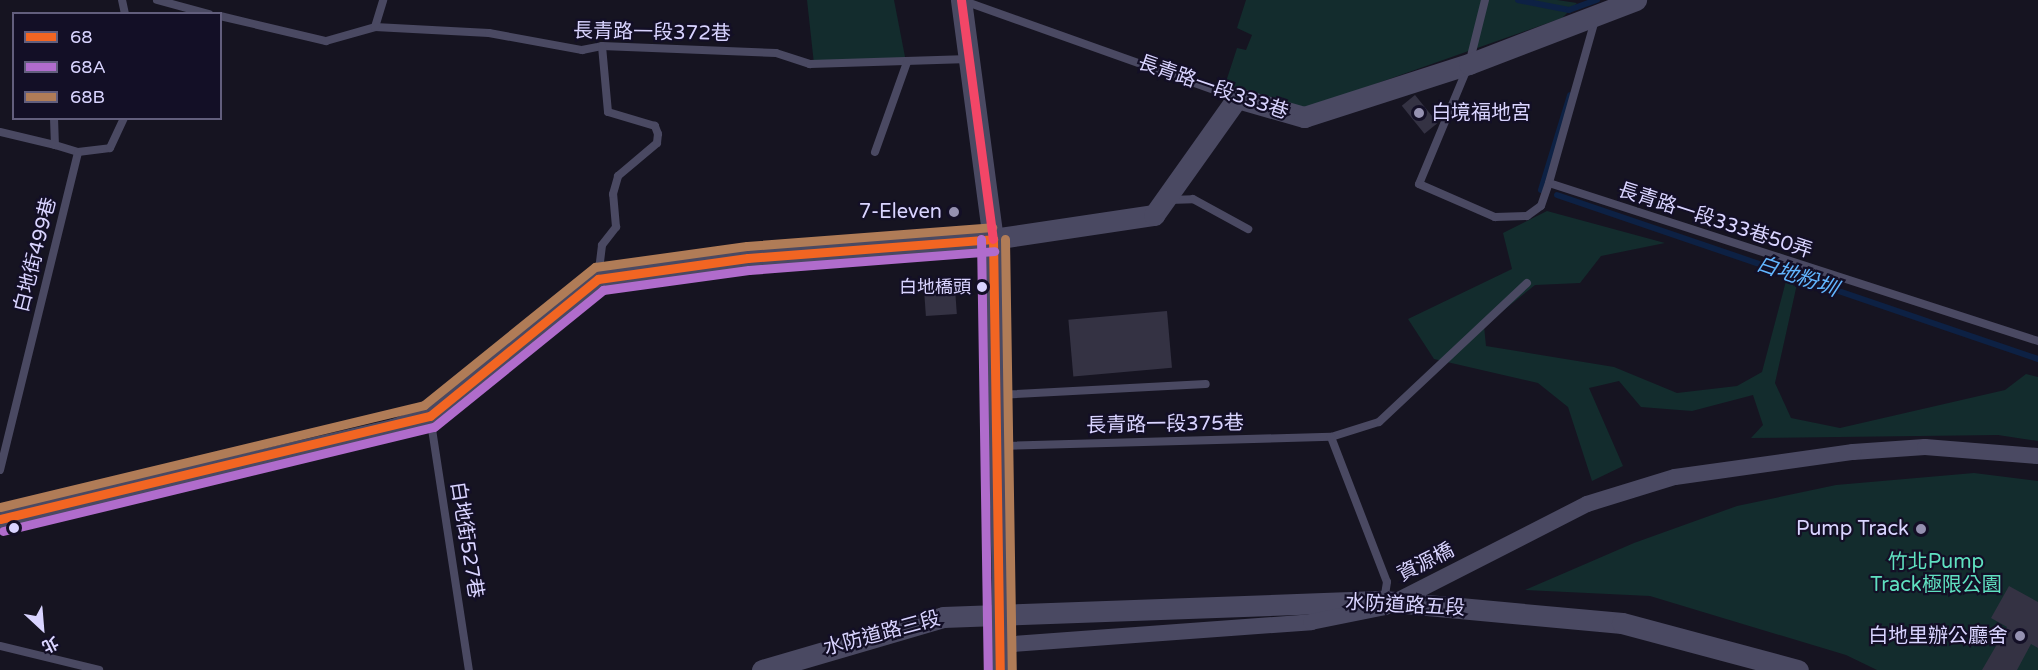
<!DOCTYPE html>
<meta charset="utf-8">
<style>
body{margin:0}
#map{position:relative;width:2038px;height:670px;overflow:hidden;background:#161421;font-family:"Varela Round","Noto Sans TC",sans-serif}
div>[style]{position:absolute}
.green>*{inset:0;background:#132c2d}
.stream>*{height:6px;margin:-3px;padding:0 3px;transform-origin:3px;border-radius:3px;background:#0d2144}
.building>*{inset:0;background:#343243;transform-origin:0 0}
.service>*{height:8px;margin:-4px;padding:0 4px;transform-origin:4px;border-radius:4px;background:#4a4962}
.minor>*{height:16px;margin:-8px;padding:0 8px;transform-origin:8px;border-radius:8px;background:#4a4962}
.tertiary>*{height:21px;margin:-10.5px;padding:0 10.5px;transform-origin:10.5px;border-radius:10.5px;background:#4a4962}
.minor-bridge>*{height:16px;margin:-8px;padding:0 8px;transform-origin:8px;border-radius:8px;background:#4a4962}
.tertiary-bridge>*{height:21px;margin:-10.5px;padding:0 10.5px;transform-origin:10.5px;border-radius:10.5px;background:#4a4962}
.bus-1>*{height:9px;margin:-4.5px;padding:0 4.5px;transform-origin:4.5px;border-radius:4.5px;background:#f26522}
.bus-2>*{height:9px;margin:-4.5px;padding:0 4.5px;transform-origin:4.5px;border-radius:4.5px;background:#b06ccc}
.bus-3>*{height:9px;margin:-4.5px;padding:0 4.5px;transform-origin:4.5px;border-radius:4.5px;background:#b07c57}
.bus-4>*{height:9px;margin:-4.5px;padding:0 4.5px;transform-origin:4.5px;border-radius:4.5px;background:#f34667}
.dots>*{width:16px;height:16px;translate:-50% -50%;box-sizing:border-box;border:3px solid #130f26;border-radius:50%}
span{translate:-50% -50%;white-space:nowrap;text-align:center;line-height:1.15;-webkit-text-stroke:4.5px #130f26;paint-order:stroke}
.bus-label{font-size:18px;color:#d9d4ff}
.right{translate:-100% -50%;text-align:right}
.street-label{font-size:20px;color:#d9d4ff}
.poi-label{font-size:20px;color:#d9d4ff}
.left{translate:0 -50%;text-align:left}
.park-label{font-size:20px;color:#5fe0c0}
.water-label{font-size:21px;color:#62b6ff;font-style:italic}
.legend{position:absolute;left:12px;top:12px;width:210px;height:108px;box-sizing:border-box;background:#130f26;border:2px solid #625e7d;margin:0;padding:8px 10px;list-style:none;font-size:18px;color:#d9d4ff}
.legend li{display:flex;align-items:center;gap:12px;height:30px}
.legend b{width:30px;border:2px solid #625e7d}
.north{position:absolute;left:12px;top:598px;width:60px;height:60px;-webkit-text-stroke:4px #130f26;paint-order:stroke;rotate:154deg;font-size:16px;font-weight:700;line-height:24px;text-align:center;color:#d9d4ff}
.north::after{content:'';display:block;margin:auto;width:21px;height:27px;background:#d9d4ff;clip-path:polygon(50% 0,100% 100%,50% 72%,0 100%)}
</style>
<div id="map">
<div class="green">
<i style="clip-path:polygon(807px 0,894px 0,906px 62px,814px 64px)"></i>
<i style="clip-path:polygon(1246px 0,1557px 0,1577px 3px,1562px 18px,1290px 114px,1222px 94px,1237px 48px,1246px 50px,1252px 35px,1237px 28px)"></i>
<i style="clip-path:polygon(1547px 211px,1665px 243px,1601px 256px,1580px 283px,1535px 285px,1484px 326px,1486px 346px,1614px 367px,1677px 393px,1737px 386px,1762px 372px,1786px 281px,1797px 284px,1775px 383px,1791px 418px,1840px 428px,2005px 390px,2026px 374px,2038px 377px,2038px 441px,1998px 435px,1751px 438px,1763px 425px,1753px 395px,1692px 411px,1641px 407px,1619px 381px,1589px 388px,1623px 466px,1592px 481px,1568px 407px,1538px 383px,1434px 359px,1408px 319px,1512px 269px,1503px 233px)"></i>
<i style="clip-path:polygon(1974px 473px,2038px 481px,2038px 670px,1877px 670px,1846px 655px,1650px 596px,1525px 590px,1634px 543px,1737px 506px,1836px 485px)"></i>
</div>
<div class="stream">
<i style="left:1518px;top:0;width:52px;rotate:11.1deg"></i>
<i style="left:1569px;top:10px;width:30px;rotate:-20deg"></i>
<i style="left:1541px;top:190px;width:99px;rotate:-73deg"></i>
<i style="left:1557px;top:195px;width:508px;rotate:18.83deg"></i>
</div>
<div class="building">
<i style="left:1415px;top:95px;width:36px;height:17px;rotate:51deg"></i>
<i style="left:955px;top:288px;width:26px;height:31px;rotate:86deg"></i>
<i style="left:1167px;top:311px;width:57px;height:99px;rotate:85deg"></i>
<i style="clip-path:polygon(2009px 586px,2038px 602px,2038px 648px,2031px 644px,2017px 670px,1982px 670px,2007px 627px,1991px 618px)"></i>
</div>
<div class="service">
<i style="left:122px;top:0;width:14px;rotate:78deg"></i>
<i style="left:157px;top:0;width:54px;rotate:15.1deg"></i>
<i style="left:1485px;top:0;width:66px;rotate:104deg"></i>
<i style="left:1469px;top:64px;width:130px;rotate:112.6deg"></i>
<i style="left:1419px;top:184px;width:83px;rotate:23.5deg"></i>
<i style="left:1495px;top:217px;width:32px;rotate:-2deg"></i>
<i style="left:1527px;top:216px;width:17px;rotate:-36deg"></i>
<i style="left:1541px;top:206px;width:24px;rotate:-71deg"></i>
<i style="left:964px;top:1px;width:290px;rotate:19.6deg"></i>
<i style="left:220px;top:16px;width:109px;rotate:13.3deg"></i>
<i style="left:326px;top:41px;width:51px;rotate:-15.9deg"></i>
<i style="left:375px;top:27px;width:114px;rotate:3deg"></i>
<i style="left:489px;top:33px;width:95px;rotate:10.4deg"></i>
<i style="left:582px;top:50px;width:20px;rotate:-11deg"></i>
<i style="left:602px;top:46px;width:174px;rotate:2.3deg"></i>
<i style="left:776px;top:53px;width:36px;rotate:18deg"></i>
<i style="left:810px;top:64px;width:159px;rotate:-1.8deg"></i>
<i style="left:1595px;top:20px;width:169px;rotate:105.8deg"></i>
<i style="left:1549px;top:183px;width:514px;rotate:17.91deg"></i>
<i style="left:375px;top:27px;width:28px;rotate:-73deg"></i>
<i style="left:54px;top:118px;width:27px;rotate:88deg"></i>
<i style="left:55px;top:145px;width:24px;rotate:17deg"></i>
<i style="left:0;top:132px;width:57px;rotate:13.3deg"></i>
<i style="left:875px;top:152px;width:96px;rotate:-70.4deg"></i>
<i style="left:1169px;top:200px;width:24px;rotate:-2deg"></i>
<i style="left:1193px;top:199px;width:63px;rotate:28.6deg"></i>
<i style="left:598px;top:278px;width:33px;rotate:-83deg"></i>
<i style="left:602px;top:245px;width:23px;rotate:-52deg"></i>
<i style="left:616px;top:227px;width:33px;rotate:-95deg"></i>
<i style="left:613px;top:194px;width:19px;rotate:-74deg"></i>
<i style="left:618px;top:176px;width:51px;rotate:-40.2deg"></i>
<i style="left:657px;top:143px;width:9px;rotate:-84deg"></i>
<i style="left:658px;top:134px;width:9px;rotate:-111deg"></i>
<i style="left:655px;top:126px;width:49px;rotate:-163.4deg"></i>
<i style="left:608px;top:112px;width:66px;rotate:-95.2deg"></i>
<i style="left:998px;top:395px;width:208px;rotate:-3deg"></i>
<i style="left:430px;top:416px;width:257px;rotate:81.3deg"></i>
<i style="left:1331px;top:437px;width:50px;rotate:-17.4deg"></i>
<i style="left:1379px;top:422px;width:203px;rotate:-43.2deg"></i>
<i style="left:999px;top:446px;width:332px;rotate:-1.6deg"></i>
<i style="left:1331px;top:437px;width:155px;rotate:68.9deg"></i>
<i style="left:1387px;top:582px;width:18px;rotate:99deg"></i>
<i style="left:0;top:470px;width:327px;rotate:-76.2deg"></i>
<i style="left:78px;top:152px;width:32px;rotate:-7deg"></i>
<i style="left:110px;top:148px;width:33px;rotate:-65deg"></i>
<i style="left:0;top:646px;width:102px;rotate:13.6deg"></i>
</div>
<div class="minor">
<i style="left:1853px;top:452px;width:72px;rotate:-4deg"></i>
<i style="left:1925px;top:447px;width:113px;rotate:4.6deg"></i>
</div>
<div class="tertiary">
<i style="left:961px;top:0;width:241px;rotate:82.4deg"></i>
<i style="left:993px;top:239px;width:337px;rotate:88.5deg"></i>
<i style="left:0;top:519px;width:403px;rotate:-12.9deg"></i>
<i style="left:393px;top:429px;width:39px;rotate:-19deg"></i>
<i style="left:430px;top:416px;width:217px;rotate:-39.2deg"></i>
<i style="left:598px;top:279px;width:151px;rotate:-8deg"></i>
<i style="left:748px;top:258px;width:246px;rotate:-4.4deg"></i>
<i style="left:993px;top:239px;width:163px;rotate:-8.5deg"></i>
<i style="left:1154px;top:215px;width:143px;rotate:-54.6deg"></i>
<i style="left:1237px;top:98px;width:70px;rotate:15.8deg"></i>
<i style="left:1304px;top:117px;width:173px;rotate:-17.8deg"></i>
<i style="left:1469px;top:64px;width:179px;rotate:-21deg"></i>
<i style="left:762px;top:670px;width:189px;rotate:-16.3deg"></i>
<i style="left:943px;top:617px;width:441px;rotate:-2.1deg"></i>
<i style="left:1384px;top:601px;width:239px;rotate:5.3deg"></i>
<i style="left:1622px;top:623px;width:182px;rotate:15deg"></i>
</div>
<div class="minor-bridge">
<i style="left:1000px;top:645px;width:312px;rotate:-4.2deg"></i>
<i style="left:1311px;top:622px;width:76px;rotate:-11.5deg"></i>
<i style="left:1385px;top:607px;width:227px;rotate:-27deg"></i>
<i style="left:1587px;top:504px;width:92px;rotate:-17.1deg"></i>
<i style="left:1675px;top:477px;width:180px;rotate:-8deg"></i>
</div>
<div class="tertiary-bridge">
<i style="left:1000px;top:670px;width:94px;rotate:-88.8deg"></i>
</div>
<div class="bus-1">
<i style="left:993px;top:239px;width:431px;rotate:89.1deg"></i>
<i style="left:0;top:519px;width:442px;rotate:-13.5deg"></i>
<i style="left:430px;top:416px;width:217px;rotate:-39.2deg"></i>
<i style="left:598px;top:279px;width:151px;rotate:-8deg"></i>
<i style="left:748px;top:258px;width:246px;rotate:-4.4deg"></i>
</div>
<div class="bus-2">
<i style="left:981px;top:239px;width:431px;rotate:89.1deg"></i>
<i style="left:3px;top:531px;width:443px;rotate:-13.6deg"></i>
<i style="left:434px;top:427px;width:218px;rotate:-39deg"></i>
<i style="left:603px;top:290px;width:147px;rotate:-7.8deg"></i>
<i style="left:749px;top:270px;width:246px;rotate:-4.4deg"></i>
</div>
<div class="bus-3">
<i style="left:1005px;top:239px;width:431px;rotate:89.1deg"></i>
<i style="left:0;top:507px;width:436px;rotate:-13.5deg"></i>
<i style="left:424px;top:405px;width:220px;rotate:-38.9deg"></i>
<i style="left:595px;top:267px;width:153px;rotate:-7.9deg"></i>
<i style="left:747px;top:246px;width:246px;rotate:-4.4deg"></i>
</div>
<div class="bus-4">
<i style="left:961px;top:0;width:241px;rotate:82.4deg"></i>
</div>
<div class="dots">
<i style="left:1419px;top:113px;background:#9591b1"></i>
<i style="left:954px;top:212px;background:#9591b1"></i>
<i style="left:982px;top:287px;background:#d9d4ff"></i>
<i style="left:14px;top:528px;background:#d9d4ff"></i>
<i style="left:1921px;top:529px;background:#9591b1"></i>
<i style="left:2020px;top:636px;background:#9591b1"></i>
</div>
<div class="bus-label">
<span class="right" style="left:971px;top:287px">白地橋頭</span>
</div>
<div class="street-label">
<span style="left:652px;top:33px;rotate:1deg">長青路一段372巷</span>
<span style="left:1213px;top:88px;rotate:19deg">長青路一段333巷</span>
<span style="left:1715px;top:221px;rotate:18deg">長青路一段333巷50弄</span>
<span style="left:36px;top:255px;rotate:-76deg">白地街499巷</span>
<span style="left:1165px;top:425px;rotate:-1deg">長青路一段375巷</span>
<span style="left:466px;top:540px;rotate:81deg">白地街527巷</span>
<span style="left:1426px;top:563px;rotate:-27deg">資源橋</span>
<span style="left:1405px;top:606px;rotate:3deg">水防道路五段</span>
<span style="left:882px;top:634px;rotate:-15deg">水防道路三段</span>
</div>
<div class="poi-label">
<span class="left" style="left:1431px;top:113px">白境福地宮</span>
<span class="right" style="left:942px;top:212px">7-Eleven</span>
<span class="right" style="left:1909px;top:529px">Pump Track</span>
<span class="right" style="left:2008px;top:636px">白地里辦公廳舍</span>
</div>
<div class="park-label">
<span style="left:1936px;top:574px">竹北Pump<br>Track極限公園</span>
</div>
<div class="water-label">
<span style="left:1797px;top:277px;rotate:19deg">白地粉圳</span>
</div>
<ul class="legend">
<li><b style="height:8px;background:#f26522"></b>68</li>
<li><b style="height:8px;background:#b06ccc"></b>68A</li>
<li><b style="height:8px;background:#b07c57"></b>68B</li>
</ul>
<div class="north">北</div>
</div>
